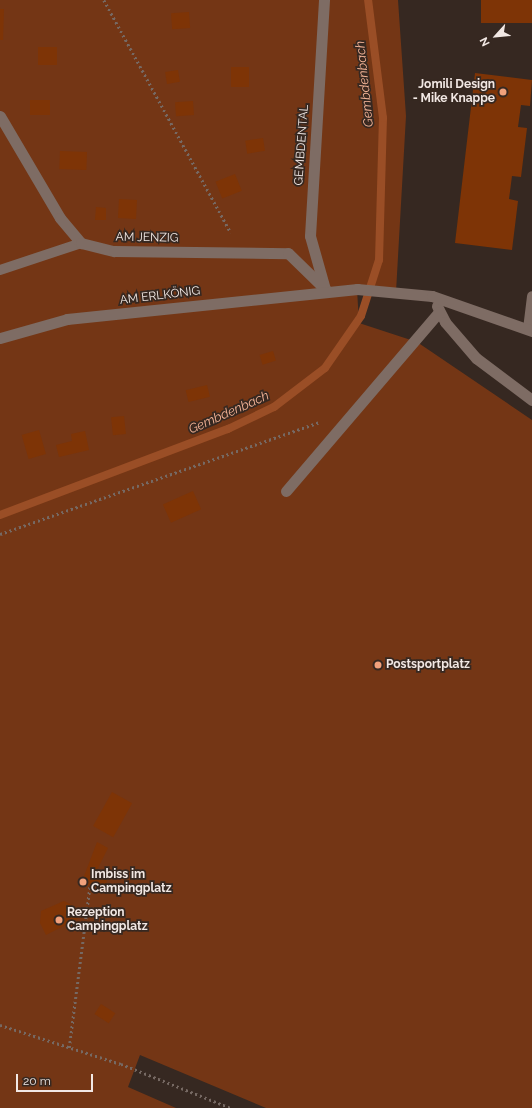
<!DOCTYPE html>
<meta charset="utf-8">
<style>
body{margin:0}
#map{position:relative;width:532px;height:1108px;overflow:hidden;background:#362821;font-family:Raleway,sans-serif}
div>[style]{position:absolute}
.green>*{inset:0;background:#743615}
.stream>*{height:8px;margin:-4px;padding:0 4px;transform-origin:4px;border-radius:4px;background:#9a4e26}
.building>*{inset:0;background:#7e3406;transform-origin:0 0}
.path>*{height:2.5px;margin-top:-1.25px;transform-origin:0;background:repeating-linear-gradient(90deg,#766963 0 2px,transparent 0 5px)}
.service>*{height:10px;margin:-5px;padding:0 5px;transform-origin:5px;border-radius:5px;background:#7e6c64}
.minor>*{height:11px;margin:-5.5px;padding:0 5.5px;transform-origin:5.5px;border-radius:5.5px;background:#7e6c64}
.dots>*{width:11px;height:11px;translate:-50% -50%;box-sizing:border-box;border:2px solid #362821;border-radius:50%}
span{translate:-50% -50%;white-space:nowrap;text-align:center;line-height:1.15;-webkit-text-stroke:3.5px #362821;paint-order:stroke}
.poi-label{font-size:12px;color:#f2e8e4;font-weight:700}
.right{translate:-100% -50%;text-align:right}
.left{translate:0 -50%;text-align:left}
.street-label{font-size:12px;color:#f2e8e4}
.water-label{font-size:13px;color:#f6b597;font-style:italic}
.north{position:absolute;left:476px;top:16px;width:40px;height:40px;-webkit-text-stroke:3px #362821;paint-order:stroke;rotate:243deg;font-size:11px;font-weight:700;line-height:16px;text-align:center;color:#f2e8e4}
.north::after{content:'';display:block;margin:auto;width:14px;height:18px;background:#f2e8e4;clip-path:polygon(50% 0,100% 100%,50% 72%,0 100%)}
.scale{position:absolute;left:16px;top:1074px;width:77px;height:18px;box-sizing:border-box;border:2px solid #f2e8e4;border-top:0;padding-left:5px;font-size:12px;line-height:14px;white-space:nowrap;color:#f2e8e4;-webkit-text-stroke:3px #362821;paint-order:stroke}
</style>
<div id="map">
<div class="green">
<i style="clip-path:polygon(0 0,398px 0,406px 116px,396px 292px,357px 289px,359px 323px,417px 342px,532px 420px,532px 1108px,266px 1108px,140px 1055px,128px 1087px,176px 1108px,0 1108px)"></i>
</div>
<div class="stream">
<i style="left:0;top:515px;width:244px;rotate:-20.7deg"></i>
<i style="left:228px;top:429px;width:51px;rotate:-25.6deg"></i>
<i style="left:274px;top:407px;width:64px;rotate:-37.4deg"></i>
<i style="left:325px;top:368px;width:63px;rotate:-55.3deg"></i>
<i style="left:361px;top:316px;width:59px;rotate:-72.2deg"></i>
<i style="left:379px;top:260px;width:142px;rotate:-88.4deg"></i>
<i style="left:383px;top:118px;width:119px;rotate:-97.2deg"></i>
</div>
<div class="building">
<i style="left:481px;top:0;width:51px;height:23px"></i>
<i style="clip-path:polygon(0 9px,4px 9px,3px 40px,0 40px)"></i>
<i style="left:189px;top:12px;width:16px;height:18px;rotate:86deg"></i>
<i style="left:38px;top:47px;width:19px;height:18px"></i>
<i style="left:231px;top:67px;width:18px;height:20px"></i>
<i style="left:178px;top:70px;width:12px;height:13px;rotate:81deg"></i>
<i style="clip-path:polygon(475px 73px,532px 80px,530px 106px,521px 105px,518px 127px,527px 128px,521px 177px,512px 176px,509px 199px,518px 201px,512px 250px,455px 243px)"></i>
<i style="left:50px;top:100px;width:15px;height:20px;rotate:90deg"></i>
<i style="left:193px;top:101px;width:14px;height:18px;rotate:86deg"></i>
<i style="left:263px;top:138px;width:13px;height:18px;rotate:81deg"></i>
<i style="left:60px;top:151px;width:27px;height:18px;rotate:2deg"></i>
<i style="left:235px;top:174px;width:18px;height:21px;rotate:68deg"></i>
<i style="left:119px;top:199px;width:18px;height:19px;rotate:3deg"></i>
<i style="clip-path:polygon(96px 207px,106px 208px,106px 220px,95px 220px)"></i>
<i style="left:273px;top:351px;width:10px;height:14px;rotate:73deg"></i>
<i style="left:207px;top:385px;width:12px;height:22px;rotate:76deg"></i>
<i style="left:124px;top:416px;width:18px;height:13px;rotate:84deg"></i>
<i style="left:39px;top:430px;width:25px;height:18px;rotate:74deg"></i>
<i style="clip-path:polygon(85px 431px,89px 450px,59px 457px,56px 445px,72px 441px,71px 434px)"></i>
<i style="left:193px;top:491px;width:20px;height:33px;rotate:66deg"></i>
<i style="left:112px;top:792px;width:23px;height:39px;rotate:29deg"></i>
<i style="clip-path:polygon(97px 842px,108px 848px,94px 876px,107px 878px,106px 888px,81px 884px)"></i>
<i style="clip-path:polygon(64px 901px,72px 905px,79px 918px,46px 935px,40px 923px,41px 911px)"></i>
<i style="left:101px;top:1004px;width:17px;height:12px;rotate:33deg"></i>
</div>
<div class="path">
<i style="left:104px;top:0;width:265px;rotate:61.4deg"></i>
<i style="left:0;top:534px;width:338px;rotate:-19.3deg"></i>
<i style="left:0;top:1025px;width:127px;rotate:17.9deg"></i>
<i style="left:121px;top:1064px;width:118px;rotate:21.8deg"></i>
<i style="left:69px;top:1048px;width:164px;rotate:-82.7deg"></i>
</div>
<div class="service">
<i style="left:0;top:270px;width:85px;rotate:-18.4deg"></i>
<i style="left:528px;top:329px;width:33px;rotate:-83deg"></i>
</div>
<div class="minor">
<i style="left:324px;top:0;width:236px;rotate:93.4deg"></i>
<i style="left:310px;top:236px;width:55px;rotate:74.2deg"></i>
<i style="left:0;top:116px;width:118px;rotate:59.5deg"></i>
<i style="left:60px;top:218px;width:33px;rotate:50deg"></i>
<i style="left:81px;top:243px;width:34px;rotate:14deg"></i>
<i style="left:114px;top:251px;width:174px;rotate:0.7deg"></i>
<i style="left:288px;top:253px;width:53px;rotate:44.2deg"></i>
<i style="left:437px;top:306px;width:18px;rotate:63deg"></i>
<i style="left:445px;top:322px;width:48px;rotate:49.3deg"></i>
<i style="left:476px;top:358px;width:70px;rotate:36.9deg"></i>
<i style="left:0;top:338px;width:70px;rotate:-15.8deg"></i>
<i style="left:67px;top:319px;width:292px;rotate:-5.9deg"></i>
<i style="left:357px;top:289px;width:75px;rotate:5.3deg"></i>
<i style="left:432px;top:296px;width:106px;rotate:19.3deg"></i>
<i style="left:286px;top:491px;width:235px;rotate:-49.5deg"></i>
</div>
<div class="dots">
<i style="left:503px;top:92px;background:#f1a17c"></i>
<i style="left:378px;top:665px;background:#f1a17c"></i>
<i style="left:83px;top:882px;background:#f1a17c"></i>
<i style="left:59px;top:920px;background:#f1a17c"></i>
</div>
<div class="poi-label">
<span class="right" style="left:495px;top:92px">Jomili Design<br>- Mike Knappe</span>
<span class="left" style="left:386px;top:665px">Postsportplatz</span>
<span class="left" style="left:91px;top:882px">Imbiss im<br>Campingplatz</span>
<span class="left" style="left:67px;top:920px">Rezeption<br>Campingplatz</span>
</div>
<div class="street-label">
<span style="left:302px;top:145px;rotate:-86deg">GEMBDENTAL</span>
<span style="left:147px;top:238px;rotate:1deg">AM JENZIG</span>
<span style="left:160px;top:296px;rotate:-7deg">AM ERLKÖNIG</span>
</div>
<div class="water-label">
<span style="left:365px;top:84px;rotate:-96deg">Gembdenbach</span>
<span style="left:229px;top:413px;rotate:-24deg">Gembdenbach</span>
</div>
<div class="north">N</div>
<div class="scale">20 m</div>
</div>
